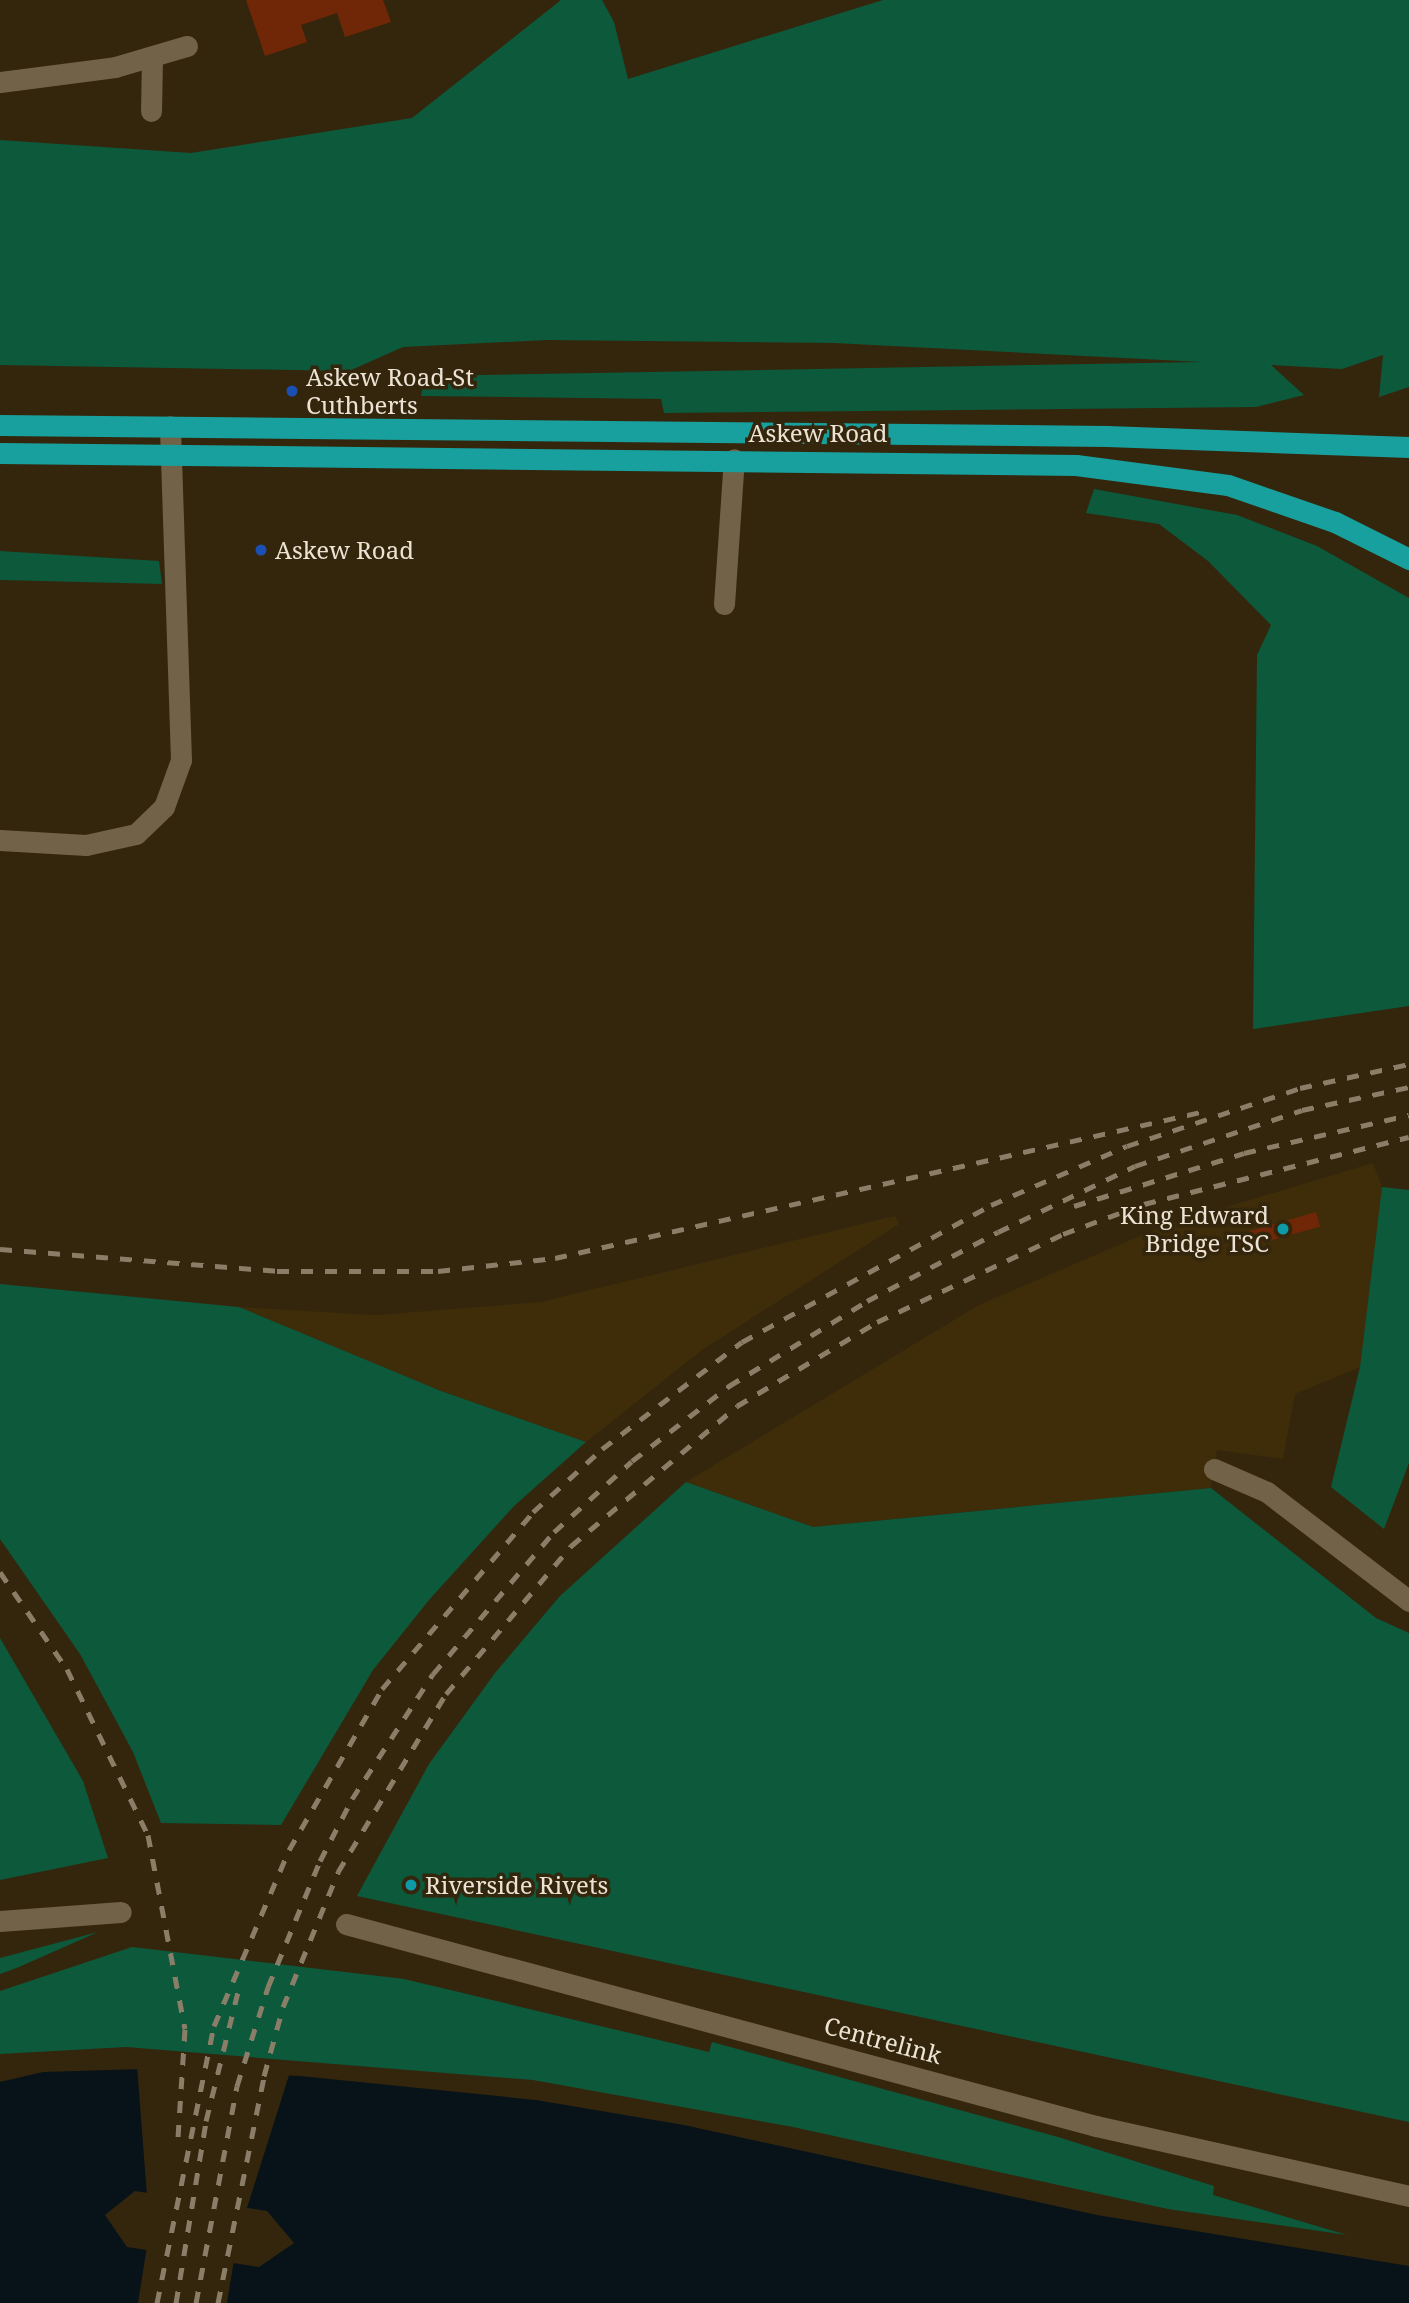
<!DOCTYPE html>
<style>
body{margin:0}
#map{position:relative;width:1409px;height:2303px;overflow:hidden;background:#34260c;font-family:"Noto Serif",serif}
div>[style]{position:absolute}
.built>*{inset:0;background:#3f2d0a}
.green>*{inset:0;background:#0c593c}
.water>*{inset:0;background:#071319}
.pier>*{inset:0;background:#34260c}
.building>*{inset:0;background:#6f2708;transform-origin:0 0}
.service>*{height:21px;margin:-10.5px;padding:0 10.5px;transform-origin:10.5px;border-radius:10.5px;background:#726247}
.minor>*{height:21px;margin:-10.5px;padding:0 10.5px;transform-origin:10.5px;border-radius:10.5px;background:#726247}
.trunk>*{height:21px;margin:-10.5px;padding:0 10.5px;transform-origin:10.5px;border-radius:10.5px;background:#18a09e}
.rail>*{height:5px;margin-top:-2.5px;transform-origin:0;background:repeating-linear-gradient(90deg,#8a7e69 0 12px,transparent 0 24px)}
.dots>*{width:19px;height:19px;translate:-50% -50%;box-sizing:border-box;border:4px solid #34260c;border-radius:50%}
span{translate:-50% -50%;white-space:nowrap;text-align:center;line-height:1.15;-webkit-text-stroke:7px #34260c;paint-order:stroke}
.poi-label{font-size:24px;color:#ece3d4}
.left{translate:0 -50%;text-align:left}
.right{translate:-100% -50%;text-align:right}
.street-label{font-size:24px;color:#ece3d4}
</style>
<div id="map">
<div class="built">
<i style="clip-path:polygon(1373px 1163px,1382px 1187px,1360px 1367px,1295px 1394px,1283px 1459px,1217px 1450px,1211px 1488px,812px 1527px,686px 1482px,979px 1305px,1163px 1226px)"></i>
<i style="clip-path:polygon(895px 1216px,899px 1224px,702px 1350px,586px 1442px,441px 1391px,239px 1307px,376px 1315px,541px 1302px)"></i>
</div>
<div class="green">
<i style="clip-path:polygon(561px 0,602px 0,614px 22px,628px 79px,883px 0,1409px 0,1409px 387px,1379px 397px,1383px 355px,1342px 369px,1271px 365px,1304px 395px,1256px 407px,664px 413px,661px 399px,421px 396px,425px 376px,1202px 362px,834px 343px,547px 340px,403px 347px,349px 371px,0 365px,0 140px,191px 153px,412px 118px)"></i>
<i style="clip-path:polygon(1094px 489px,1237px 515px,1317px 546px,1409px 598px,1409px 1006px,1253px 1029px,1257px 655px,1271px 625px,1208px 561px,1159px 524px,1086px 513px)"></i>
<i style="clip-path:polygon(0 551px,159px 561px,162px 584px,0 580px)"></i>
<i style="clip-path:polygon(1382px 1187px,1409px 1190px,1409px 1463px,1384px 1529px,1331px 1487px,1360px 1367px)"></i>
<i style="clip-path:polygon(0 1284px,239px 1307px,441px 1391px,586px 1442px,514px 1506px,429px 1600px,373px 1670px,281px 1825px,161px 1823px,133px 1752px,80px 1654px,0 1539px)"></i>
<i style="clip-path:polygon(686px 1482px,813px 1527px,1211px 1488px,1376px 1618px,1409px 1633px,1409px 2122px,357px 1896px,429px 1764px,495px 1673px,560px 1596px)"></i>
<i style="clip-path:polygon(0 1638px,83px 1781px,108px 1858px,0 1880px)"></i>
<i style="clip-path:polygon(98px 1932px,19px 1967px,0 1974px,0 1958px)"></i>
<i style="clip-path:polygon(132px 1947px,404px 1979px,709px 2052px,712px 2042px,1058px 2137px,1214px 2186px,1213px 2195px,1347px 2235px,1168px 2209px,793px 2127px,533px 2080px,126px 2047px,0 2054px,0 1991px)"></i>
</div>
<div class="water">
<i style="clip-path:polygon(evenodd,142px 2069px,300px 2076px,536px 2100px,684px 2125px,1097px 2215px,1409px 2266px,1409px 2303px,0 2303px,0 2082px,43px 2072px,142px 2069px,135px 2191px,267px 2211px,294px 2243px,259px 2267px,127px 2247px,105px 2215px,135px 2191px)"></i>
</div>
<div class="pier">
<i style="clip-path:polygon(137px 2066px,290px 2072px,246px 2211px,147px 2196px)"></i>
<i style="clip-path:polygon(147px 2246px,234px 2260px,227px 2303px,138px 2303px)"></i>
</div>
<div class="building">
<i style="clip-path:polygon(246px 0,383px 0,391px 22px,345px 37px,337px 13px,301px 25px,307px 42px,265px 56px)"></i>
<i style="left:1316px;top:1212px;width:15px;height:73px;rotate:74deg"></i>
</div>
<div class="service">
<i style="left:724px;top:604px;width:145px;rotate:-86.1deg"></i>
<i style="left:0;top:840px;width:86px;rotate:3.3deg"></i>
<i style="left:86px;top:845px;width:51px;rotate:-12.4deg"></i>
<i style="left:136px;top:834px;width:39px;rotate:-44deg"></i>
<i style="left:164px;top:807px;width:50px;rotate:-70.1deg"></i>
<i style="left:181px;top:760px;width:334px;rotate:-91.9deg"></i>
<i style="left:1214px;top:1469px;width:58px;rotate:23.5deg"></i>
<i style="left:1267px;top:1492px;width:179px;rotate:37.5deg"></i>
<i style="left:0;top:1921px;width:121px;rotate:-4.3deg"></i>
<i style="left:346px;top:1924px;width:777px;rotate:15.07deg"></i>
<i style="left:1096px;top:2126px;width:321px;rotate:12.6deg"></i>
</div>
<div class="minor">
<i style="left:0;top:82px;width:116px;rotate:-7.4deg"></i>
<i style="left:115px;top:67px;width:75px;rotate:-16.3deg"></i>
<i style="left:151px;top:111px;width:53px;rotate:-88.9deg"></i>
</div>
<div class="trunk">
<i style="left:0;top:425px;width:1107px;rotate:0.57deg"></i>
<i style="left:1107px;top:436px;width:302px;rotate:2.1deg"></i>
<i style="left:0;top:453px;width:1076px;rotate:0.64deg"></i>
<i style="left:1076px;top:465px;width:153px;rotate:7.5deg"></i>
<i style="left:1228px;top:485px;width:113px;rotate:19.1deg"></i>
<i style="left:1335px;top:522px;width:83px;rotate:26.6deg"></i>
</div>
<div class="rail">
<i style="left:1074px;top:1206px;width:178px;rotate:-17.3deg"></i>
<i style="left:1244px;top:1153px;width:169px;rotate:-13deg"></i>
<i style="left:0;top:1249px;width:278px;rotate:4.5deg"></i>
<i style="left:277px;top:1271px;width:161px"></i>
<i style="left:438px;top:1271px;width:118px;rotate:-6.3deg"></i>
<i style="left:555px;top:1258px;width:666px;rotate:-12.74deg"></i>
<i style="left:0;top:1572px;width:118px;rotate:55.4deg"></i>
<i style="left:67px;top:1669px;width:185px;rotate:64deg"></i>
<i style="left:148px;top:1835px;width:197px;rotate:79.2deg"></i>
<i style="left:185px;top:2029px;width:108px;rotate:93.7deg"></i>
<i style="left:157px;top:2303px;width:283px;rotate:-78.4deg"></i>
<i style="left:214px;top:2026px;width:191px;rotate:-66.9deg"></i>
<i style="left:289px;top:1850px;width:186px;rotate:-60deg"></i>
<i style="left:382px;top:1689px;width:233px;rotate:-49.5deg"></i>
<i style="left:533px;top:1512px;width:93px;rotate:-42.4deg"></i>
<i style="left:602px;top:1449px;width:176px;rotate:-37.4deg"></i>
<i style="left:742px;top:1342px;width:284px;rotate:-28.8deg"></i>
<i style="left:991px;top:1205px;width:148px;rotate:-23.5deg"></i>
<i style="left:1127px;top:1146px;width:182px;rotate:-18.5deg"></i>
<i style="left:1300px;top:1088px;width:112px;rotate:-12.4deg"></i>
<i style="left:176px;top:2303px;width:184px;rotate:-80.6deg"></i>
<i style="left:206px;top:2121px;width:141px;rotate:-76.1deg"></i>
<i style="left:196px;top:2303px;width:221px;rotate:-79.3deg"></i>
<i style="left:237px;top:2086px;width:104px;rotate:-72.6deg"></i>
<i style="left:268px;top:1987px;width:136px;rotate:-67.6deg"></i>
<i style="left:320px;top:1861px;width:70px;rotate:-62.7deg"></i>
<i style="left:352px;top:1799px;width:149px;rotate:-57.1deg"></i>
<i style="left:433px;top:1674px;width:187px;rotate:-49.6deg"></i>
<i style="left:554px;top:1532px;width:105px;rotate:-42.3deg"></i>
<i style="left:632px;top:1461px;width:123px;rotate:-37.7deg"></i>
<i style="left:729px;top:1386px;width:162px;rotate:-31.6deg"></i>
<i style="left:867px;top:1301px;width:148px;rotate:-27.8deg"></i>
<i style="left:998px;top:1232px;width:152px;rotate:-25.7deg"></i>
<i style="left:1135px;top:1166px;width:176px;rotate:-18.5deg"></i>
<i style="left:1302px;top:1110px;width:109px;rotate:-12.1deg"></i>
<i style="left:218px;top:2303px;width:232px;rotate:-78.5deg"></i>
<i style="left:264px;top:2076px;width:72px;rotate:-74.6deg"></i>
<i style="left:283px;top:2007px;width:146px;rotate:-67.8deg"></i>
<i style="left:338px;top:1872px;width:208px;rotate:-58.8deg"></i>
<i style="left:446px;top:1694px;width:194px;rotate:-49.8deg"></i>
<i style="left:571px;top:1546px;width:217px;rotate:-40.1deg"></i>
<i style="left:737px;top:1406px;width:163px;rotate:-31deg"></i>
<i style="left:877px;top:1322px;width:206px;rotate:-25.3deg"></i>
<i style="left:1063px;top:1234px;width:86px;rotate:-20.3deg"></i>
<i style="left:1144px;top:1204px;width:273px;rotate:-14.2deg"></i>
</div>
<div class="dots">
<i style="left:292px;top:391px;background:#1a4fb4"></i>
<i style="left:261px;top:550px;background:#1a4fb4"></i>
<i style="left:1283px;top:1229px;background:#0f9aa8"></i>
<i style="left:411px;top:1885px;background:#0f9aa8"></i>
</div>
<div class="poi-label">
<span class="left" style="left:306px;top:391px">Askew Road-St<br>Cuthberts</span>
<span class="left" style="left:275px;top:550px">Askew Road</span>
<span class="right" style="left:1269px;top:1229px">King Edward<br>Bridge TSC</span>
<span class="left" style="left:425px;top:1885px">Riverside Rivets</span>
</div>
<div class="street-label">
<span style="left:818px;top:433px">Askew Road</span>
<span style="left:883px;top:2040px;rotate:15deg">Centrelink</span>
</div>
</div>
